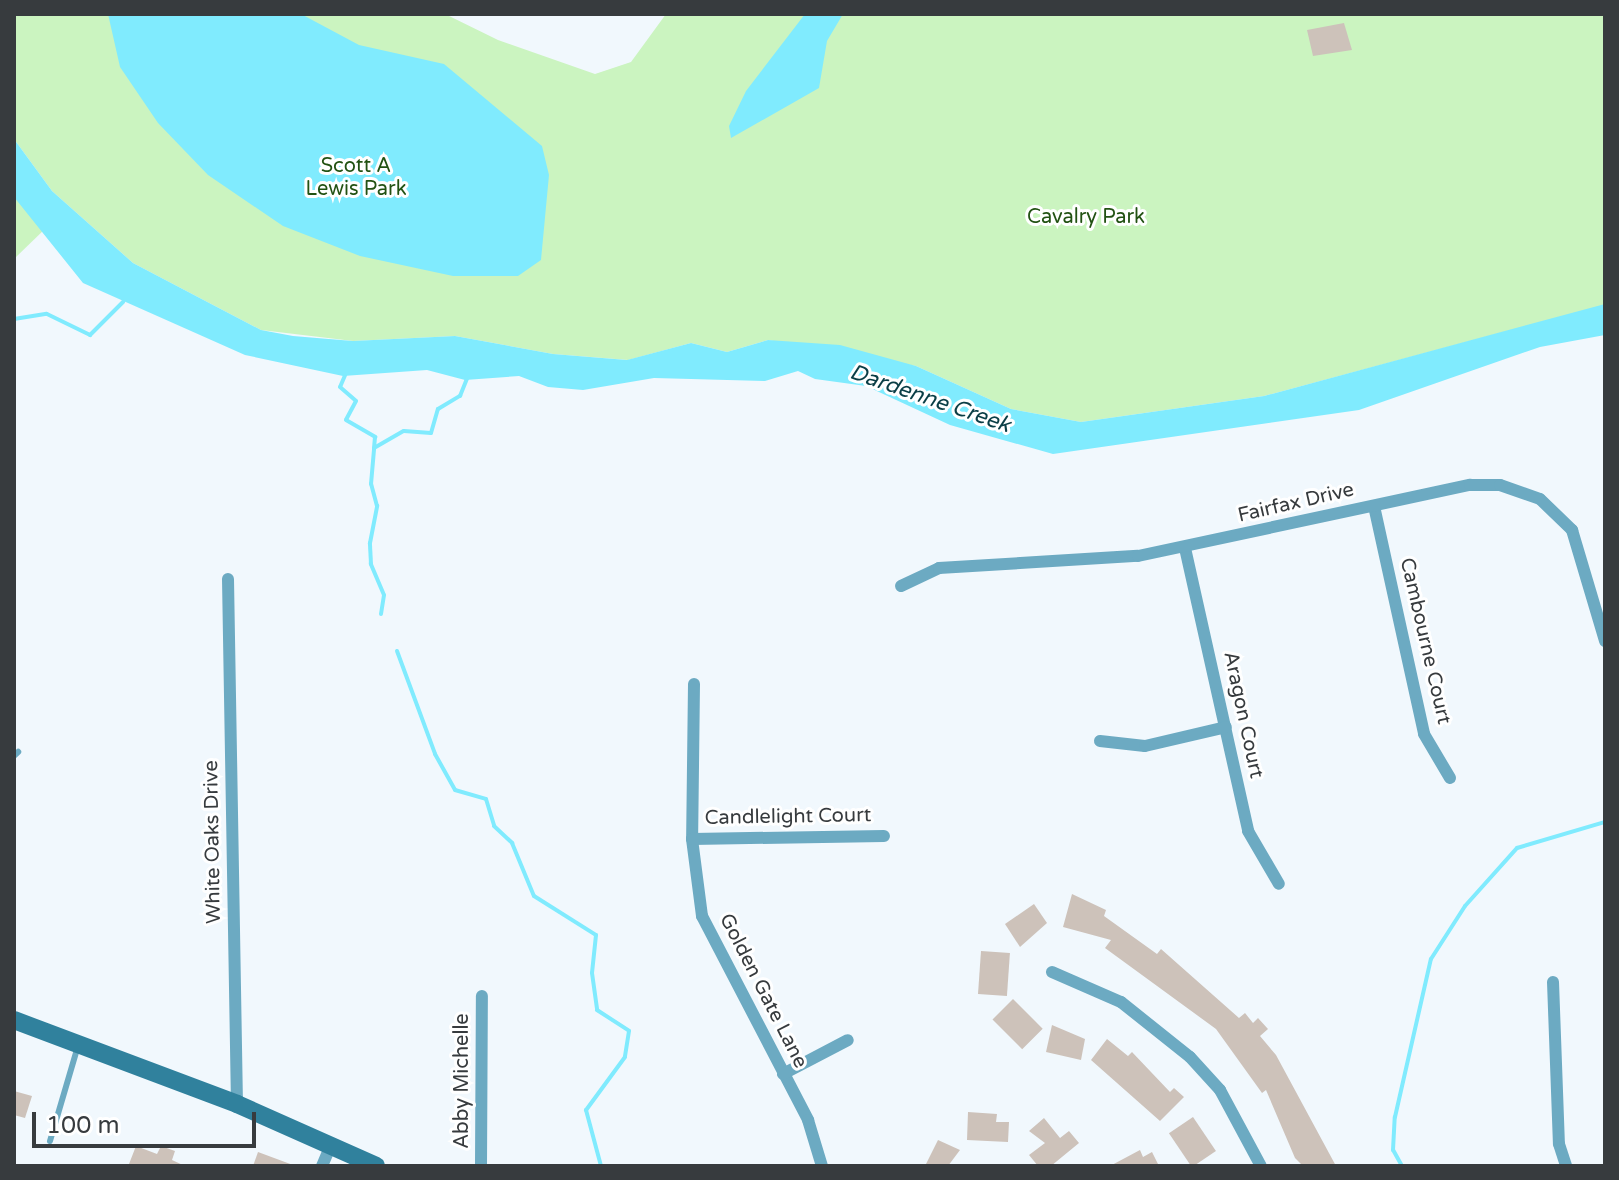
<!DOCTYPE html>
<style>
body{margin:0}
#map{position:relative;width:1619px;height:1180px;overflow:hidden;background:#f1f8fd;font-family:"Varela Round",sans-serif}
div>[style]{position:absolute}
.green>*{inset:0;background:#cbf4c0}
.water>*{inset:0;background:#80ebfe}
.stream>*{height:4px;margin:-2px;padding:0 2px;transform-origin:2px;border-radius:2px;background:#80ebfe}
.building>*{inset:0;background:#cdc2ba;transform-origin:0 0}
.service>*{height:6px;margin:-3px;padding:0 3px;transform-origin:3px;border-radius:3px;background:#6caac2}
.minor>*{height:12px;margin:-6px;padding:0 6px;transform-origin:6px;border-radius:6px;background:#6caac2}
.secondary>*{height:18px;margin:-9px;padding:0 9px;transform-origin:9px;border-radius:9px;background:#30819d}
span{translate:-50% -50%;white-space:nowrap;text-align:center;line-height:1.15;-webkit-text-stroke:6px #fff;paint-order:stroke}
.park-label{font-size:20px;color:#225213}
.street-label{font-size:20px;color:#373b3e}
.water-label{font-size:22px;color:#0a3e46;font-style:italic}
.frame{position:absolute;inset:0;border:16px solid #373b3e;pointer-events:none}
.scale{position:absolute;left:32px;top:1112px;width:224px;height:36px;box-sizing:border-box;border:4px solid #373b3e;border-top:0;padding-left:10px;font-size:24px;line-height:28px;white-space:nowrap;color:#373b3e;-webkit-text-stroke:6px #fff;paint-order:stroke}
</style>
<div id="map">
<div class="green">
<i style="clip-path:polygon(14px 14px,445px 14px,498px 40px,595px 74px,631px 62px,666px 14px,1605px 14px,1605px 305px,1264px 396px,1081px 422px,1011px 409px,916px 366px,768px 340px,727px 352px,691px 343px,628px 360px,553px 354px,455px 336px,353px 341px,261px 330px,133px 263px,52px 191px,14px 139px)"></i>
<i style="clip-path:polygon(14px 169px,48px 226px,14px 259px)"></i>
</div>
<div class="water">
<i style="clip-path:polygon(108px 14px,301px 14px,359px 45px,444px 64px,542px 146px,549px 175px,541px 260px,518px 276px,453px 276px,360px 256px,283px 226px,208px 175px,158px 123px,120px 67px)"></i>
<i style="clip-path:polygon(805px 14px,843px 14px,827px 41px,819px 88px,731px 138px,729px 126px,746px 91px)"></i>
<i style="clip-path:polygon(14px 139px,52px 191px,133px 263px,261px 330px,293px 336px,353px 341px,455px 336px,553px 354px,627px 360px,691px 343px,727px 352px,768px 340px,840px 345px,916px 366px,1011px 409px,1081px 422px,1264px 396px,1605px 304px,1605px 335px,1540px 347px,1359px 410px,1053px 454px,950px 425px,866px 386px,815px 379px,798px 371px,765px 381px,654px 378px,583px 390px,548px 387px,519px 376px,465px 380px,427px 370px,343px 376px,245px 355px,83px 283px,14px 197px)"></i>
</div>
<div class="stream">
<i style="left:14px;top:319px;width:33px;rotate:-9deg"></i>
<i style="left:47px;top:314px;width:48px;rotate:26deg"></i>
<i style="left:90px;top:335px;width:47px;rotate:-45deg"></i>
<i style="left:346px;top:373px;width:15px;rotate:113deg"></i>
<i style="left:340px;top:387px;width:21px;rotate:41deg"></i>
<i style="left:356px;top:401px;width:21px;rotate:118deg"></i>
<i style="left:346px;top:420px;width:34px;rotate:30deg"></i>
<i style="left:375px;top:437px;width:11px;rotate:95deg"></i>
<i style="left:381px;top:614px;width:19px;rotate:-81deg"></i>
<i style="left:384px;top:595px;width:34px;rotate:-113deg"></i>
<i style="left:371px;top:564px;width:21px;rotate:-93deg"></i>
<i style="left:370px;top:543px;width:38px;rotate:-79deg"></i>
<i style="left:377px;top:506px;width:23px;rotate:-105deg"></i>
<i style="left:371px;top:484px;width:36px;rotate:-85deg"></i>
<i style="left:374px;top:448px;width:34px;rotate:-30deg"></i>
<i style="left:404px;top:431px;width:27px;rotate:4deg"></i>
<i style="left:431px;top:433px;width:25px;rotate:-74deg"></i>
<i style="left:438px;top:409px;width:26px;rotate:-31deg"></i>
<i style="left:460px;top:396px;width:22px;rotate:-68deg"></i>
<i style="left:397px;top:651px;width:110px;rotate:69.7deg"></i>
<i style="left:435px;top:754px;width:41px;rotate:60.9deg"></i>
<i style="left:455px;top:790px;width:32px;rotate:16deg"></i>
<i style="left:486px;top:799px;width:28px;rotate:73deg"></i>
<i style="left:494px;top:826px;width:25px;rotate:43deg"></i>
<i style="left:512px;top:843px;width:57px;rotate:67.5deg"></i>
<i style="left:534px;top:896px;width:73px;rotate:32.2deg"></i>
<i style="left:596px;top:935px;width:38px;rotate:96deg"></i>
<i style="left:592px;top:973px;width:37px;rotate:82deg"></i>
<i style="left:597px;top:1010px;width:38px;rotate:33deg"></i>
<i style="left:629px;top:1031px;width:26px;rotate:99deg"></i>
<i style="left:625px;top:1057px;width:66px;rotate:126.3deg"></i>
<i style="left:586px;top:1110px;width:58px;rotate:75deg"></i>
<i style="left:1402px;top:1166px;width:18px;rotate:-119deg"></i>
<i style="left:1393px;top:1150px;width:33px;rotate:-87deg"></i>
<i style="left:1395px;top:1117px;width:162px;rotate:-77.2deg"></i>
<i style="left:1431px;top:959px;width:63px;rotate:-57.3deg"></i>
<i style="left:1465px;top:906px;width:78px;rotate:-48.1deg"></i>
<i style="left:1517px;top:848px;width:92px;rotate:-16.5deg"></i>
</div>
<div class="building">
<i style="clip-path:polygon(1344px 23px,1352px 50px,1313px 56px,1307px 30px)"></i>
<i style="clip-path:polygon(1072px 894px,1106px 910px,1104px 916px,1157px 954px,1161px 949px,1239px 1018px,1245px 1013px,1253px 1023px,1258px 1018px,1268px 1029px,1260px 1036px,1276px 1055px,1336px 1166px,1303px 1166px,1295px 1158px,1266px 1090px,1262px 1093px,1216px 1029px,1105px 948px,1111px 940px,1063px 927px)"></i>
<i style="clip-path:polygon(1034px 904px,1047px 923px,1020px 947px,1005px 924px)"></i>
<i style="left:981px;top:951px;width:29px;height:43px;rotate:4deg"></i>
<i style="left:1013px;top:999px;width:42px;height:29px;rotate:45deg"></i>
<i style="clip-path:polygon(1052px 1025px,1085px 1039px,1081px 1060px,1046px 1052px)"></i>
<i style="clip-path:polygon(1107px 1039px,1128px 1056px,1132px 1052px,1170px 1092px,1174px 1088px,1184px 1097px,1160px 1121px,1091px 1060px)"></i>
<i style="clip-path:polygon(14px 1091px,32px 1096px,25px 1118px,14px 1115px)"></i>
<i style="clip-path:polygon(968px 1112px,997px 1114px,996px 1122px,1009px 1122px,1008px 1142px,967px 1140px)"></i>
<i style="left:1193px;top:1117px;width:41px;height:29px;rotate:56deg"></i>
<i style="clip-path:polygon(1044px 1118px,1060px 1138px,1069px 1131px,1079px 1143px,1051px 1166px,1038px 1166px,1029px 1155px,1045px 1143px,1029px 1131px)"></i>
<i style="clip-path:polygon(938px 1140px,960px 1150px,948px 1166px,925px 1166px)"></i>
<i style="clip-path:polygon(136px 1146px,157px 1154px,161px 1146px,175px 1151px,172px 1160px,185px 1166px,129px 1164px)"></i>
<i style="clip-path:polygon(1140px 1150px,1143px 1157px,1152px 1152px,1159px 1166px,1110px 1166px)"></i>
<i style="clip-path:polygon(258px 1152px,293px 1165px,293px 1166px,253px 1166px)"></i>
</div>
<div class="service">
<i style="left:14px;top:756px;width:6px;rotate:-45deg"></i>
<i style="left:50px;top:1141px;width:99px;rotate:-73.6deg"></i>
</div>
<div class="minor">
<i style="left:1374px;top:506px;width:233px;rotate:77.6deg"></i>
<i style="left:1424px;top:734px;width:51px;rotate:59.4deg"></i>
<i style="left:1185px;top:548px;width:290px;rotate:77.4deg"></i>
<i style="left:1248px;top:831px;width:61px;rotate:59.7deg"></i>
<i style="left:228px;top:579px;width:525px;rotate:89.02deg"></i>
<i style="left:901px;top:586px;width:42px;rotate:-25.3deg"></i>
<i style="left:939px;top:568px;width:199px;rotate:-3.5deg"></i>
<i style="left:1138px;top:556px;width:340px;rotate:-12.1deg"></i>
<i style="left:1470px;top:485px;width:30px"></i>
<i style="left:1500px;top:485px;width:42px;rotate:19.3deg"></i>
<i style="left:1540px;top:499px;width:45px;rotate:44.1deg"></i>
<i style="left:1572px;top:530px;width:116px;rotate:73.4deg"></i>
<i style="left:694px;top:684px;width:155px;rotate:90.7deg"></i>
<i style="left:692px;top:839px;width:78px;rotate:82.6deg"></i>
<i style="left:702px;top:916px;width:230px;rotate:62.5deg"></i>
<i style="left:808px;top:1120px;width:48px;rotate:73.1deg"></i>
<i style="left:1100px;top:741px;width:45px;rotate:6.3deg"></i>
<i style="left:1145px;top:746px;width:83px;rotate:-13.2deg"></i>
<i style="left:692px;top:839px;width:192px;rotate:-0.9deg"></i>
<i style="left:1052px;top:972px;width:75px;rotate:23.5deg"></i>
<i style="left:1121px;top:1002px;width:88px;rotate:38.6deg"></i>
<i style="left:1190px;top:1057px;width:45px;rotate:47.7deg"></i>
<i style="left:1220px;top:1090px;width:86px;rotate:61.7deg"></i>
<i style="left:1553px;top:982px;width:162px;rotate:87.9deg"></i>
<i style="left:1559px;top:1144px;width:23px;rotate:72deg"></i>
<i style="left:783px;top:1074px;width:73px;rotate:-27.6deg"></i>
<i style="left:322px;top:1166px;width:23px;rotate:-67deg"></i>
<i style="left:481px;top:1166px;width:170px;rotate:-89.7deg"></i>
</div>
<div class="secondary">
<i style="left:14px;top:1020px;width:238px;rotate:20.6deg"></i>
<i style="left:237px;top:1104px;width:152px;rotate:24deg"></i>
</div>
<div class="park-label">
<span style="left:356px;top:178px">Scott A<br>Lewis Park</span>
<span style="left:1086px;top:217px">Cavalry Park</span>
</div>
<div class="street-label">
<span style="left:1296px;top:503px;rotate:-13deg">Fairfax Drive</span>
<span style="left:1425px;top:641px;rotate:77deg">Cambourne Court</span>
<span style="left:1243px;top:715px;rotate:78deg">Aragon Court</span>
<span style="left:788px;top:817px;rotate:-1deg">Candlelight Court</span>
<span style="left:213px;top:842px;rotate:-91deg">White Oaks Drive</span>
<span style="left:763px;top:991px;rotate:63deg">Golden Gate Lane</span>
<span style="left:462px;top:1081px;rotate:-90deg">Abby Michelle</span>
</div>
<div class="water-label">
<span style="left:930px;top:399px;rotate:19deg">Dardenne Creek</span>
</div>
<div class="frame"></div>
<div class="scale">100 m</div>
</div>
